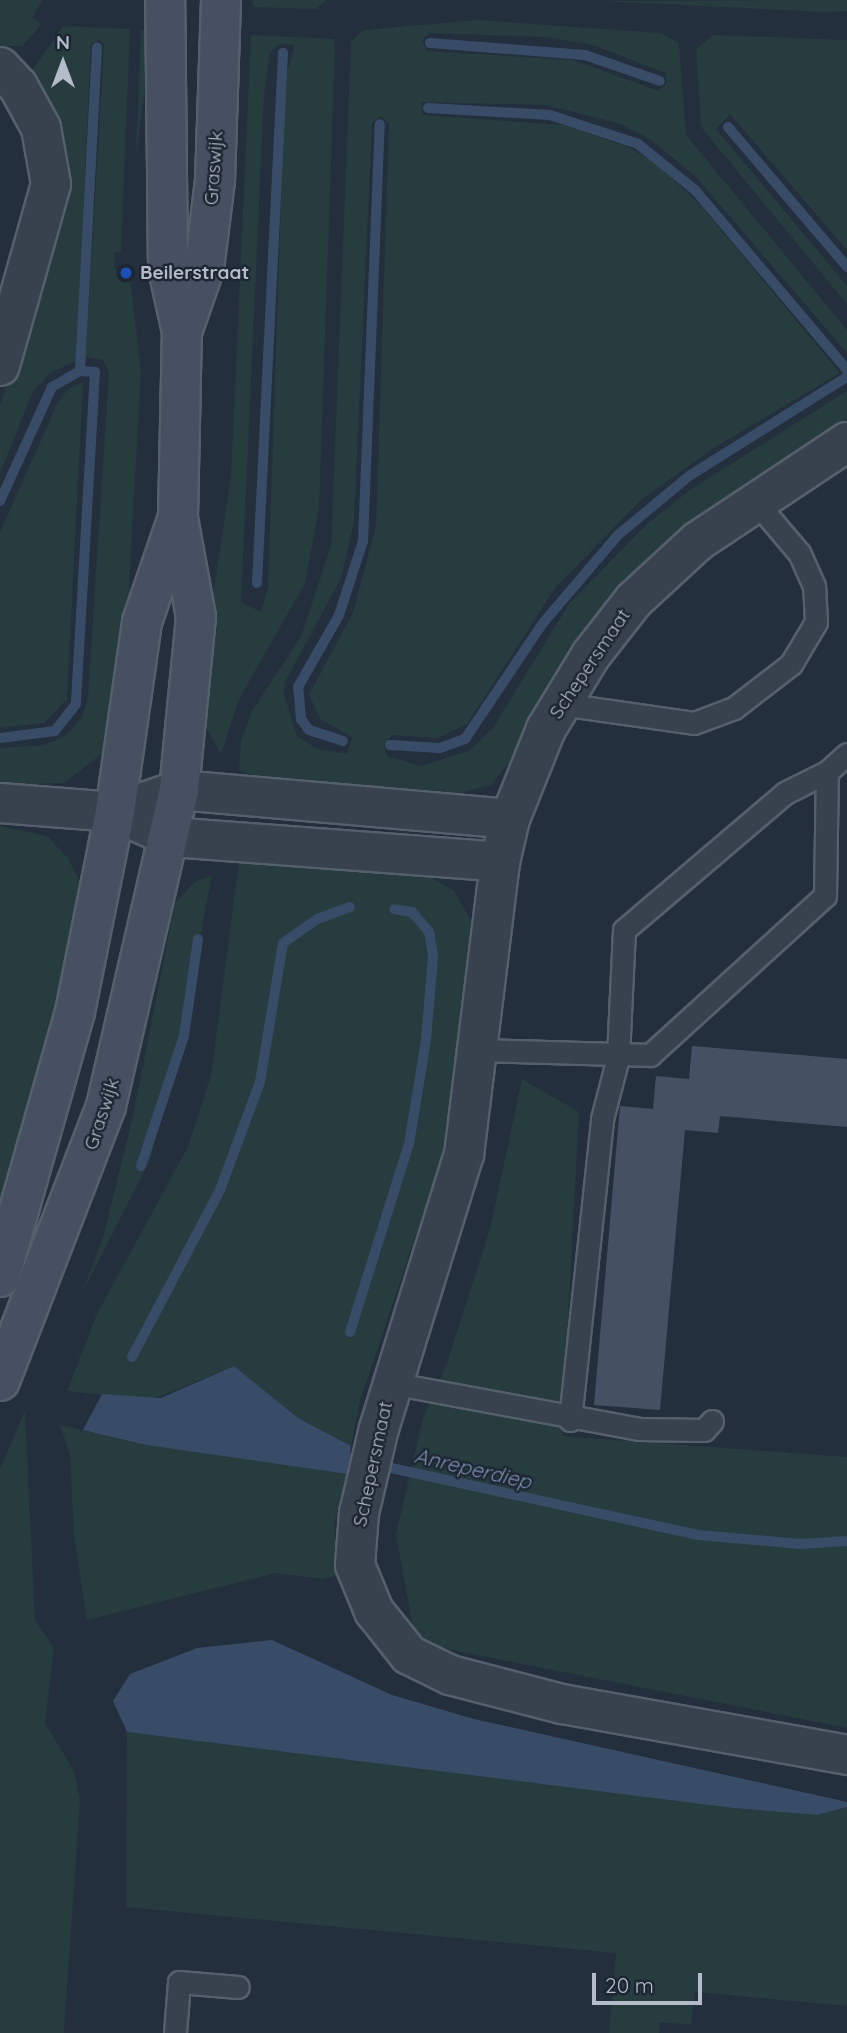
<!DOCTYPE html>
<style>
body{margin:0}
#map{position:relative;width:847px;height:2033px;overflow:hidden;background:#242f3e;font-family:Quicksand,sans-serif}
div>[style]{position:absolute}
.green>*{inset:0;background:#263c3f}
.water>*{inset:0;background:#394c67}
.stream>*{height:10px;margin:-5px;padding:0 5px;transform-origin:5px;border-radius:5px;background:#394c67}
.building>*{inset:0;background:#455162}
.roads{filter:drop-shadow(2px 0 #565f6c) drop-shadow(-2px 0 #565f6c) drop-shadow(0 2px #565f6c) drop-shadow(0 -2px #565f6c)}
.lane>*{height:21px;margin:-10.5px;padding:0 10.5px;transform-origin:10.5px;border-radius:10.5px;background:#38414e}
.street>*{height:38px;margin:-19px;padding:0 19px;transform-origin:19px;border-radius:19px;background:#38414e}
.secondary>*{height:38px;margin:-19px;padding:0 19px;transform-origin:19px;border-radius:19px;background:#465061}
.dots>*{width:19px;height:19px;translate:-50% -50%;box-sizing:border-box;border:4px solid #1d2633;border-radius:50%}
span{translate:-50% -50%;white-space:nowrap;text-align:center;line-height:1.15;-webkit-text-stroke:5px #1d2633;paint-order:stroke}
.street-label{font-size:19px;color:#b4bcc9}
.poi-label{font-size:19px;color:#b4bcc9;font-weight:700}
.left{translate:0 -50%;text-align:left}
.water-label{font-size:21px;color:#7c92b1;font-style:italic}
.north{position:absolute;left:28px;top:28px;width:70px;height:70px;-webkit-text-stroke:5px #1d2633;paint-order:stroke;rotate:0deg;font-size:19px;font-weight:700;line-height:28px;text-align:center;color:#b4bcc9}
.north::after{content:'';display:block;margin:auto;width:24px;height:32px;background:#b4bcc9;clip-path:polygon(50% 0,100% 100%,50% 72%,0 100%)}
.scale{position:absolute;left:592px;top:1973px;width:110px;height:32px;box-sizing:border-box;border:4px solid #b4bcc9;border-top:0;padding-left:9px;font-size:21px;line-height:24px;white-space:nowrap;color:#b4bcc9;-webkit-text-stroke:5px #1d2633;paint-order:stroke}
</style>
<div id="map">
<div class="green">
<i style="clip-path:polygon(0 0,42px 0,32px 18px,42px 24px,22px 46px,0 46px)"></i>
<i style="clip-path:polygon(253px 0,327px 0,316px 9px,253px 7px)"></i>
<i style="clip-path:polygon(847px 0,847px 11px,823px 12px,598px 1px)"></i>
<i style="clip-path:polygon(evenodd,478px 20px,661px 33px,679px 43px,686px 135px,847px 330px,847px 353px,696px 177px,651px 140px,621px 124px,546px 105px,421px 102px,423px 115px,564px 125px,628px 147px,656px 163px,701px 206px,840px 373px,712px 449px,640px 501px,555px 588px,467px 724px,438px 738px,392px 735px,384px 746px,387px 756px,421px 766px,469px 751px,493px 728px,569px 604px,647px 524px,690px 490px,847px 391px,847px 419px,718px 505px,491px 785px,451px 795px,274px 783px,239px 770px,241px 741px,252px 711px,301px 637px,331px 546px,351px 41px,364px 30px,478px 20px,429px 33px,546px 37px,593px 45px,666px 73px,667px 82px,659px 91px,573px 60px,427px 51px,422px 41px,429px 33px,478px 20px,381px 116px,389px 124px,376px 526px,353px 613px,309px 694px,320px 719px,352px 737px,347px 754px,317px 749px,297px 736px,284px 695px,285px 682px,341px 578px,354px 522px,372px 123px,381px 116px)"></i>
<i style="clip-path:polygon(63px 26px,130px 29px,121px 252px,115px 252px,114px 269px,130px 276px,141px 372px,127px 623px,115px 736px,104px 752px,64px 783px,0 785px,0 748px,45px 745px,66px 735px,82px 717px,88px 697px,109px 372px,103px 360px,86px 357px,86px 352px,104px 44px,99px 40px,91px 44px,76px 361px,50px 373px,32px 393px,0 474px,0 406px,53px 240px,33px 69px)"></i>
<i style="clip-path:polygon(141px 30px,152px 34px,137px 151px,136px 150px)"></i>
<i style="clip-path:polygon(evenodd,251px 35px,334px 39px,335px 51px,319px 508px,305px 583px,239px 699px,221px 754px,203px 721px,204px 656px,231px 476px,251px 35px,279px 44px,294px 45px,293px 52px,285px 80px,268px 588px,261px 612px,241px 602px,264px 95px,270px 52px,279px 44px)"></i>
<i style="clip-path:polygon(713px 35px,847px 40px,847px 250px,730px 114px,716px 129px,847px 286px,847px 304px,701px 127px,696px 49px)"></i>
<i style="clip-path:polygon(83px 382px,67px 699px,44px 723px,0 728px,0 532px,57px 404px,68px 389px)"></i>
<i style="clip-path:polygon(0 826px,47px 836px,68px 858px,81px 884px,86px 917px,0 1243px)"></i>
<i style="clip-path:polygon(239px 861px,426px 874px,454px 891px,471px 921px,444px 1151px,360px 1401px,351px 1446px,298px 1418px,234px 1366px,151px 1400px,67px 1391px,97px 1314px,188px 1147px,211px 1076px)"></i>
<i style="clip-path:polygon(212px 875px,174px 1070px,150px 1160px,81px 1295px,103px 1238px,133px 1116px,175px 903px,195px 882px)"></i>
<i style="clip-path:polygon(522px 1079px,579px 1112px,562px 1436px,847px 1457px,847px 1728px,427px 1645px,413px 1627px,396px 1535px,423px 1418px,447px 1363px,490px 1229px)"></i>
<i style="clip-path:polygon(25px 1411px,35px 1620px,54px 1648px,45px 1723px,74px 1771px,80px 1800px,64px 2033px,0 2033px,0 1469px)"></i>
<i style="clip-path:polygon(60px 1425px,146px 1445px,347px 1474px,334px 1524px,340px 1575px,322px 1579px,276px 1573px,87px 1620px,74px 1537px,70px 1454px)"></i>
<i style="clip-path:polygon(127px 1732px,733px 1808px,817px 1815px,847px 1807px,847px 2006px,695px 1992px,691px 2025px,660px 2022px,659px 2033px,609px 2033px,616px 1953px,126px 1907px)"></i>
</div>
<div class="water">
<i style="clip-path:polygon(234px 1366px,298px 1418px,351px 1446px,347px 1474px,146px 1445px,83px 1430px,102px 1394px,161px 1398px)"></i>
<i style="clip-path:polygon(272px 1640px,392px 1695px,474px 1719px,847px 1802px,847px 1807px,817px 1815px,733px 1808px,127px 1732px,113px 1701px,130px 1674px,197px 1648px)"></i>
</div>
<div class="stream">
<i style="left:430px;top:43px;width:155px;rotate:4.4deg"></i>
<i style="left:585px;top:55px;width:79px;rotate:19.1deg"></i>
<i style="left:428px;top:108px;width:122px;rotate:3.3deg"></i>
<i style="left:550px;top:115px;width:93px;rotate:18.2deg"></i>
<i style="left:638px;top:144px;width:73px;rotate:38.9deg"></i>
<i style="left:695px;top:190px;width:236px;rotate:49.8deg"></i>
<i style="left:728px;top:127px;width:184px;rotate:49.6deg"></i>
<i style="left:80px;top:371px;width:324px;rotate:-87deg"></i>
<i style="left:0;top:501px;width:125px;rotate:-65.5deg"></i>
<i style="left:52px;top:387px;width:32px;rotate:-30deg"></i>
<i style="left:80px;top:371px;width:15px;rotate:4deg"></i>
<i style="left:95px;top:372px;width:333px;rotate:93.3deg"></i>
<i style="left:76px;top:704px;width:34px;rotate:128deg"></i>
<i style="left:55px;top:731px;width:55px;rotate:172.7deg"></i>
<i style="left:257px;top:583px;width:531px;rotate:-87.19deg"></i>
<i style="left:343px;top:741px;width:36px;rotate:-162deg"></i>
<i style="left:309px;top:730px;width:14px;rotate:-126deg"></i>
<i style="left:301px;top:719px;width:32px;rotate:-95deg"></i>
<i style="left:298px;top:687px;width:83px;rotate:-60.3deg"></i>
<i style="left:339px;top:615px;width:78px;rotate:-72deg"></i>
<i style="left:363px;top:541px;width:417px;rotate:-87.7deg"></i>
<i style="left:390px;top:745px;width:50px;rotate:3.4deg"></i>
<i style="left:440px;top:748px;width:27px;rotate:-20deg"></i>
<i style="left:465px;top:739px;width:140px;rotate:-56.1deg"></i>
<i style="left:543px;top:623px;width:116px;rotate:-49.6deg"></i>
<i style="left:618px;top:535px;width:92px;rotate:-39.7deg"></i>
<i style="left:689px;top:476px;width:186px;rotate:-32.1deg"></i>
<i style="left:141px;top:1166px;width:137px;rotate:-71.7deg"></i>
<i style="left:184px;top:1036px;width:98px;rotate:-81.8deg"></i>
<i style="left:350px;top:1332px;width:197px;rotate:-72.6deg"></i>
<i style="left:409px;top:1144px;width:105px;rotate:-80.7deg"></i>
<i style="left:426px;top:1040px;width:84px;rotate:-85.2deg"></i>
<i style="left:433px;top:956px;width:24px;rotate:-99deg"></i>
<i style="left:429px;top:932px;width:26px;rotate:-130deg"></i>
<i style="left:412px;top:912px;width:18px;rotate:-171deg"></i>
<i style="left:132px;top:1357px;width:189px;rotate:-62.2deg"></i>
<i style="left:220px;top:1190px;width:115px;rotate:-69.7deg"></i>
<i style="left:260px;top:1082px;width:141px;rotate:-80.6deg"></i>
<i style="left:283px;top:943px;width:42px;rotate:-35.2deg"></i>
<i style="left:317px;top:919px;width:35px;rotate:-20deg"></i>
<i style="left:336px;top:1456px;width:371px;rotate:12.3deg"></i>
<i style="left:698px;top:1535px;width:103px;rotate:5deg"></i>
<i style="left:801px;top:1544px;width:46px;rotate:-3.7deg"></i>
</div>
<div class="building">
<i style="clip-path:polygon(692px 1046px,847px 1059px,847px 1127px,720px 1116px,718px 1133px,685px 1130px,660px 1410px,594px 1405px,620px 1106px,653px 1109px,656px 1076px,689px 1079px)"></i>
</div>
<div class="roads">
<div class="lane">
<i style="left:561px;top:704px;width:134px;rotate:8.1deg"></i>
<i style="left:694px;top:723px;width:43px;rotate:-20.6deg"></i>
<i style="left:734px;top:708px;width:72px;rotate:-37.7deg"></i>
<i style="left:791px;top:664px;width:49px;rotate:-59.2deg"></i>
<i style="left:816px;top:622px;width:36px;rotate:-93deg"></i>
<i style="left:814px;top:586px;width:36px;rotate:-114deg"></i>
<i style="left:799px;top:553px;width:67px;rotate:-130.1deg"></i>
<i style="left:480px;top:1050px;width:170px;rotate:1.7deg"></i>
<i style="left:650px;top:1055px;width:236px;rotate:-42.3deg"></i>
<i style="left:825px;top:896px;width:124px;rotate:-89.1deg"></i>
<i style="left:827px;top:772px;width:27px;rotate:-42deg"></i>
<i style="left:391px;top:1383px;width:252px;rotate:10.5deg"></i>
<i style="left:639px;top:1429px;width:65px;rotate:0.9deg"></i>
<i style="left:704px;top:1430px;width:12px;rotate:-48deg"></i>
<i style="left:570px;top:1420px;width:303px;rotate:-83.9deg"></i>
<i style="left:602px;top:1119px;width:64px;rotate:-75.5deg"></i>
<i style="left:618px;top:1057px;width:127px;rotate:-87.3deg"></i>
<i style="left:624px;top:930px;width:211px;rotate:-40.4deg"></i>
<i style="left:785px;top:793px;width:47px;rotate:-26.6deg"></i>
<i style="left:175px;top:2033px;width:51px;rotate:-85.5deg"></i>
<i style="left:179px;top:1982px;width:59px;rotate:4.8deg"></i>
</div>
<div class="street">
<i style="left:0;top:67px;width:26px;rotate:47deg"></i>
<i style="left:18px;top:86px;width:48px;rotate:61.3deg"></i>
<i style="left:41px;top:128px;width:57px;rotate:79.9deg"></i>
<i style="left:51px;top:184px;width:189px;rotate:105.7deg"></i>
<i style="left:847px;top:442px;width:179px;rotate:146.4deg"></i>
<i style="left:698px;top:541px;width:87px;rotate:137.3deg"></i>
<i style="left:634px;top:600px;width:70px;rotate:128deg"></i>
<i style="left:591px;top:655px;width:87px;rotate:121.3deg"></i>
<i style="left:546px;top:729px;width:97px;rotate:111.8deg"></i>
<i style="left:510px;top:819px;width:44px;rotate:103.1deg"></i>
<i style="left:500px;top:862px;width:294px;rotate:97deg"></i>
<i style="left:464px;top:1154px;width:287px;rotate:107.2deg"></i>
<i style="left:379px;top:1428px;width:87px;rotate:103.2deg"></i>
<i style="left:359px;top:1513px;width:52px;rotate:94.4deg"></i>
<i style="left:355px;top:1565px;width:50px;rotate:67.6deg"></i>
<i style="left:374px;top:1611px;width:56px;rotate:51.5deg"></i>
<i style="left:409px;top:1655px;width:46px;rotate:26deg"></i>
<i style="left:450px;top:1675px;width:116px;rotate:14.5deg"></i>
<i style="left:562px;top:1704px;width:290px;rotate:10.1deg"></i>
<i style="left:0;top:803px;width:115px;rotate:4.5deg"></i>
<i style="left:115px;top:812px;width:61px;rotate:24.1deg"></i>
<i style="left:171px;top:837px;width:330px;rotate:4.3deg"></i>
<i style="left:115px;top:812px;width:68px;rotate:-19deg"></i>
<i style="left:179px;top:790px;width:332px;rotate:5deg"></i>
</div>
<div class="secondary">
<i style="left:182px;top:332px;width:67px;rotate:-70.8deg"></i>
<i style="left:204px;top:269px;width:89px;rotate:-82.9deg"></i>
<i style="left:215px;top:181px;width:181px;rotate:-88.1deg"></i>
<i style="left:0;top:1277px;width:275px;rotate:-74.2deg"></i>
<i style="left:75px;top:1012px;width:204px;rotate:-78.7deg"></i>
<i style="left:115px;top:812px;width:192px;rotate:-81.9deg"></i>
<i style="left:142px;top:622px;width:108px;rotate:-71.1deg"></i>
<i style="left:0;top:1381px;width:295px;rotate:-68.9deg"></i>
<i style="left:106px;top:1106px;width:324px;rotate:-77deg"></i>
<i style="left:179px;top:790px;width:174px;rotate:-84.4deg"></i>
<i style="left:196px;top:617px;width:101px;rotate:-100.3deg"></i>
<i style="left:178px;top:518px;width:186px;rotate:-88.8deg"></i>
<i style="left:182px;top:332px;width:65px;rotate:-102.5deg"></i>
<i style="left:168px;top:269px;width:269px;rotate:-90.6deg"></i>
</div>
</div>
<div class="dots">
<i style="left:126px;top:273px;background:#1a4fb4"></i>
</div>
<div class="street-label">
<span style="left:214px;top:168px;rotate:-86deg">Graswijk</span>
<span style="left:590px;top:664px;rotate:-56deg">Schepersmaat</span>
<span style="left:102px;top:1114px;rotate:-72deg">Graswijk</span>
<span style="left:373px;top:1464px;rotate:-78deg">Schepersmaat</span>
</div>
<div class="poi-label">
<span class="left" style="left:140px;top:273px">Beilerstraat</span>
</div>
<div class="water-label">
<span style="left:473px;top:1468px;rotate:13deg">Anreperdiep</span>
</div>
<div class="north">N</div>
<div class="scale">20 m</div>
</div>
